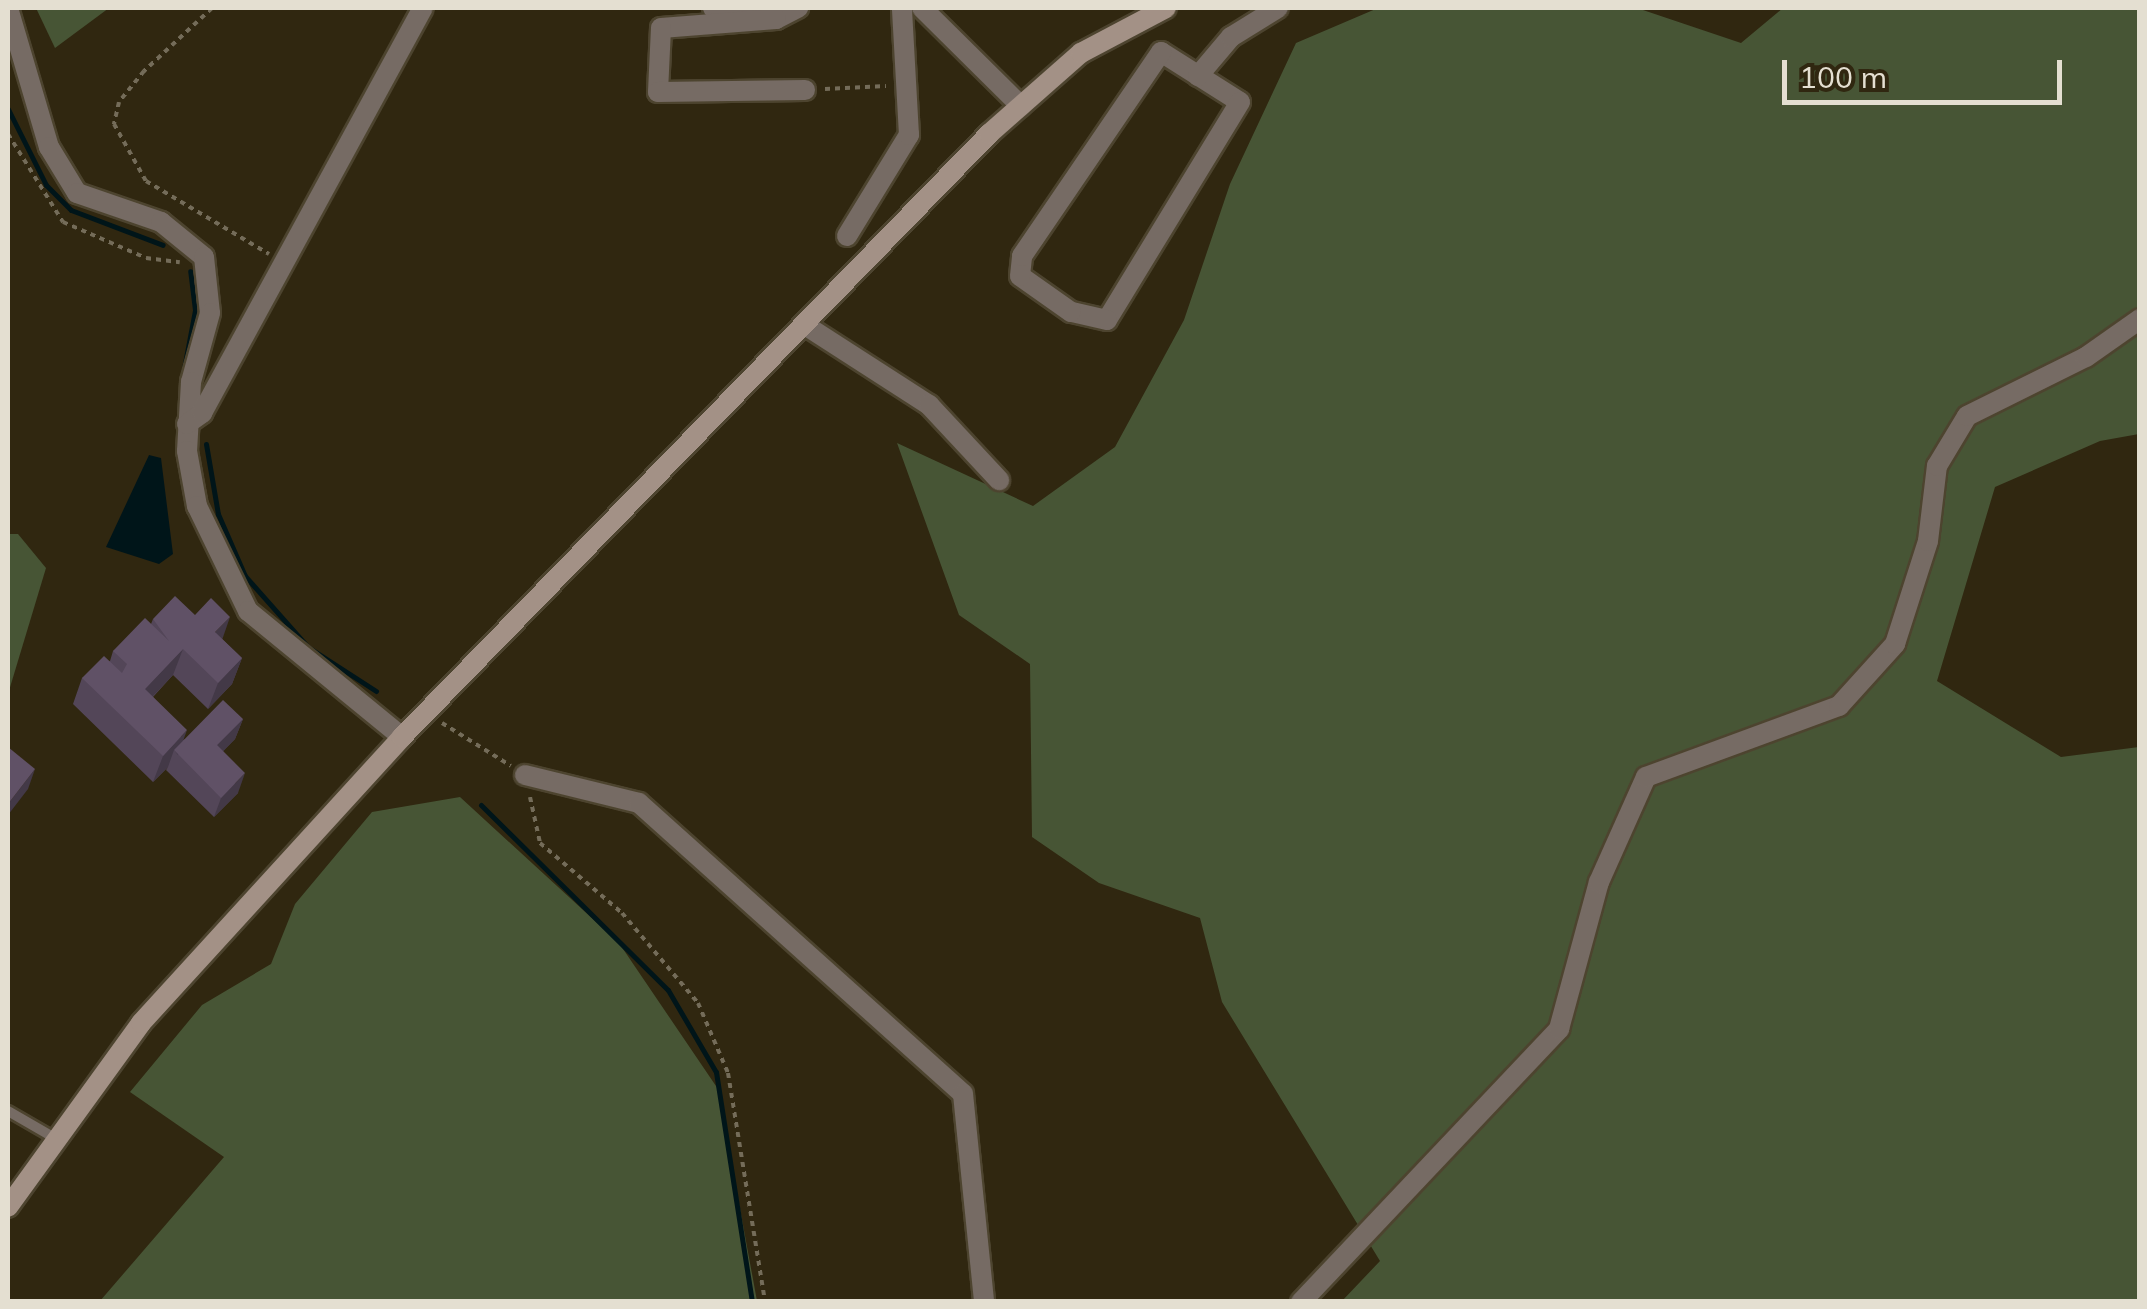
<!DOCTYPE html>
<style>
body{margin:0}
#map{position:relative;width:2147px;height:1309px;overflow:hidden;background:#302710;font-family:Mulish,sans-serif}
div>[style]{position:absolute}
.forest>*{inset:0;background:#475535}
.water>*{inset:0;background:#001519}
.stream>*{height:5px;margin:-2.5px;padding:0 2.5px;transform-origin:2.5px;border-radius:2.5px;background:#001519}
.path>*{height:4px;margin-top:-2px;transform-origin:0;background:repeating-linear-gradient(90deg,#746c59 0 5px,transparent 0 10px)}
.roads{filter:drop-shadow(2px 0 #4d442f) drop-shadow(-2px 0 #4d442f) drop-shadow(0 2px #4d442f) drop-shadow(0 -2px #4d442f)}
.lane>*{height:10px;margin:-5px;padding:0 5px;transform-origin:5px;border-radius:5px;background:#766b64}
.street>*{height:20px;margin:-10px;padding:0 10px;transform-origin:10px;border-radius:10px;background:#766b64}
.secondary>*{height:20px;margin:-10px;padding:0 10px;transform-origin:10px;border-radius:10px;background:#a39186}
.wall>*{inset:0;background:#534658}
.shaded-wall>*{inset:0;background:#433947}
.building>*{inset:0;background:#605166}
span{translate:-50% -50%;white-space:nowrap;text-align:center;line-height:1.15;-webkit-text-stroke:8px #302710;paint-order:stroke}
.frame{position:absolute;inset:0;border:10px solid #e4dfd1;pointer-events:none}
.scale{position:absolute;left:1782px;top:60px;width:280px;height:45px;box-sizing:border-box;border:5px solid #e4dfd1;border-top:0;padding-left:12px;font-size:30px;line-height:35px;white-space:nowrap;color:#e4dfd1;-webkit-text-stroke:8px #302710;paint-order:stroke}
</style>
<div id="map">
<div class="forest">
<i style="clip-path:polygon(36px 8px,109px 8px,55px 48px)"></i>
<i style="clip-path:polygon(1378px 8px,1637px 8px,1741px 43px,1783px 8px,2139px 8px,2139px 434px,2100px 441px,1995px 487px,1937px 681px,2061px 757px,2139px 747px,2139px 1301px,1342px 1301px,1380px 1261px,1222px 1002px,1200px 918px,1099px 883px,1032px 837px,1030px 664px,959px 615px,897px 443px,1033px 506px,1115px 447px,1184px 320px,1230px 184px,1296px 43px)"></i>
<i style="clip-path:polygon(8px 534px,18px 534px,46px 568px,8px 694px)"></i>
<i style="clip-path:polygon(460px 797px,619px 943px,718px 1089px,757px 1301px,100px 1301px,224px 1157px,130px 1092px,202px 1005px,271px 964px,295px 904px,372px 812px)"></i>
</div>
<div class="water">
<i style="clip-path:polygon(149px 455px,161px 458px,173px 554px,159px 564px,106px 547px)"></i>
</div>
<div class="stream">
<i style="left:8px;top:109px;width:85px;rotate:63.4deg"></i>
<i style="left:46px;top:185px;width:35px;rotate:45deg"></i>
<i style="left:71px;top:210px;width:98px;rotate:20.8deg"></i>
<i style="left:182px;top:379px;width:70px;rotate:-79.3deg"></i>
<i style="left:195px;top:310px;width:39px;rotate:-97deg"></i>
<i style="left:206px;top:444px;width:71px;rotate:80.3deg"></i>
<i style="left:218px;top:514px;width:68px;rotate:66.5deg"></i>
<i style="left:245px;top:576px;width:95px;rotate:48.4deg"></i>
<i style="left:308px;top:647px;width:81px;rotate:32.9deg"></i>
<i style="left:481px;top:805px;width:263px;rotate:44.7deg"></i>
<i style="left:668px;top:990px;width:95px;rotate:59.7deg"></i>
<i style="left:716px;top:1072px;width:233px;rotate:81.1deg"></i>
</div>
<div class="path">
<i style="left:212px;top:8px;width:93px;rotate:137.2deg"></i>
<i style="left:144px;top:71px;width:40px;rotate:129deg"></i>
<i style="left:119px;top:102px;width:23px;rotate:103deg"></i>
<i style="left:114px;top:124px;width:65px;rotate:60.7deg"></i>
<i style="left:146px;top:181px;width:143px;rotate:30.7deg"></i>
<i style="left:825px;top:89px;width:61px;rotate:-2.8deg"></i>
<i style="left:8px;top:134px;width:104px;rotate:58deg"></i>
<i style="left:63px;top:222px;width:90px;rotate:23.4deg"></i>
<i style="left:146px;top:258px;width:34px;rotate:7deg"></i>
<i style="left:442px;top:723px;width:81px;rotate:31.9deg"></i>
<i style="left:530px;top:797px;width:47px;rotate:77.7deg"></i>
<i style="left:540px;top:843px;width:108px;rotate:40.5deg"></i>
<i style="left:622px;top:913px;width:118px;rotate:49.8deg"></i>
<i style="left:698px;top:1003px;width:76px;rotate:66.8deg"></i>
<i style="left:728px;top:1073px;width:232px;rotate:80.8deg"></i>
</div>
<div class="roads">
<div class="lane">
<i style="left:8px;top:1111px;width:52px;rotate:30deg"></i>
</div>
<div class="street">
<i style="left:8px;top:8px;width:145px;rotate:73.6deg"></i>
<i style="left:49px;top:147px;width:54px;rotate:58.7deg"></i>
<i style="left:77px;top:193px;width:89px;rotate:19deg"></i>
<i style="left:161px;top:222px;width:55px;rotate:39.1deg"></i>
<i style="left:204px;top:257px;width:56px;rotate:83.9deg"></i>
<i style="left:210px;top:313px;width:72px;rotate:105.4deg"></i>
<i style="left:191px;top:382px;width:69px;rotate:93.3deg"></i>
<i style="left:187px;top:451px;width:56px;rotate:79.7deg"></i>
<i style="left:197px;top:506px;width:117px;rotate:64.1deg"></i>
<i style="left:248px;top:611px;width:199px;rotate:39.3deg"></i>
<i style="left:713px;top:8px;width:64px;rotate:9.9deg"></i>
<i style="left:776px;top:19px;width:25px;rotate:-27deg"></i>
<i style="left:922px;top:8px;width:139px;rotate:44.7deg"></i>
<i style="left:776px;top:19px;width:115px;rotate:175.5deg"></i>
<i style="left:661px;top:28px;width:64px;rotate:92.7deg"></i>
<i style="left:658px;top:92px;width:147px;rotate:-0.8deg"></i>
<i style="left:1161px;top:52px;width:93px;rotate:32.3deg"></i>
<i style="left:1240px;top:102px;width:255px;rotate:121.4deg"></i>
<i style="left:1107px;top:320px;width:37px;rotate:-167deg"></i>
<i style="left:1071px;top:312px;width:62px;rotate:-144.8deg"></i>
<i style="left:1020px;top:276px;width:20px;rotate:-84deg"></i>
<i style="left:1022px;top:256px;width:247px;rotate:-55.7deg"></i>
<i style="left:1198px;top:76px;width:51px;rotate:-49.8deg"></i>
<i style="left:1231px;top:37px;width:55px;rotate:-31.7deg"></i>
<i style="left:847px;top:236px;width:119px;rotate:-58.5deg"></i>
<i style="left:909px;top:135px;width:127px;rotate:-93.2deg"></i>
<i style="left:805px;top:325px;width:148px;rotate:32.8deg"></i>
<i style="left:929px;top:405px;width:103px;rotate:47deg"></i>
<i style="left:187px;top:424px;width:19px;rotate:-36deg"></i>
<i style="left:202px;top:413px;width:461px;rotate:-61.4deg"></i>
<i style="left:525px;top:775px;width:117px;rotate:13.8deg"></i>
<i style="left:639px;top:803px;width:435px;rotate:41.9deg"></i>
<i style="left:963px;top:1094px;width:209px;rotate:84.2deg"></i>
<i style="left:1301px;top:1302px;width:376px;rotate:-46.6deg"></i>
<i style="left:1559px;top:1029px;width:152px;rotate:-74.8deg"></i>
<i style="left:1599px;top:882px;width:115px;rotate:-65.9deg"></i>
<i style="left:1646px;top:777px;width:206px;rotate:-20.2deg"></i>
<i style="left:1839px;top:706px;width:84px;rotate:-47.9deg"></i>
<i style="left:1895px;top:644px;width:108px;rotate:-72.2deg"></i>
<i style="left:1928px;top:541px;width:76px;rotate:-83.2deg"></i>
<i style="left:1937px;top:466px;width:58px;rotate:-59deg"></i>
<i style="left:1967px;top:416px;width:133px;rotate:-26.4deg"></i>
<i style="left:2086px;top:357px;width:66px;rotate:-35.1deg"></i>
</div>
<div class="secondary">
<i style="left:8px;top:1207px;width:227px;rotate:-54.1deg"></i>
<i style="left:141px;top:1023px;width:387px;rotate:-47.6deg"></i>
<i style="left:402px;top:737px;width:842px;rotate:-45.77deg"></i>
<i style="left:989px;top:134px;width:123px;rotate:-41.4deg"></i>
<i style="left:1081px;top:53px;width:96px;rotate:-27.9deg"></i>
</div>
</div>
<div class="wall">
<i style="clip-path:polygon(153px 619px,222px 639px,242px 658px,232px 684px,208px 709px,173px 675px,153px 697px,183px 740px,243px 719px,235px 739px,223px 751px,238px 793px,214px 817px,166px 770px,168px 767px,153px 782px,73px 704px,82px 678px,110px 661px,113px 651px,151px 624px)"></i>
</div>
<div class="shaded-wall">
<i style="clip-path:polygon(230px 617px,221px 643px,215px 632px)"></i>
<i style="clip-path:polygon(183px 649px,173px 675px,135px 715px,145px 689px)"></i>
<i style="clip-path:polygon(242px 658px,232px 684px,208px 709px,218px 683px)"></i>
<i style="clip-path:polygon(243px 719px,235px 739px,210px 765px,217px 745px)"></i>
<i style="clip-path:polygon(187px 730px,178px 755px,174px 750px,168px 767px,153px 782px,163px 756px)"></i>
<i style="clip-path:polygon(35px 769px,28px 789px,8px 815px,8px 804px)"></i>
<i style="clip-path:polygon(245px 773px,238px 793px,214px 817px,221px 798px)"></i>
</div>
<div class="building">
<i style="clip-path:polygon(175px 596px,195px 615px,211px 598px,230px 617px,215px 632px,242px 658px,218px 683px,183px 649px,145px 689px,187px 730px,163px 756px,82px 678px,104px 656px,122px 673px,127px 664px,113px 651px,145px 618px,169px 641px,153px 619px)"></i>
<i style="clip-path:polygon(223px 700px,243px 719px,217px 745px,245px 773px,221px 798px,174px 750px)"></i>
<i style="clip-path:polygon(8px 747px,35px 769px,8px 804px)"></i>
</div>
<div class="frame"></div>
<div class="scale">100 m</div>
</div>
